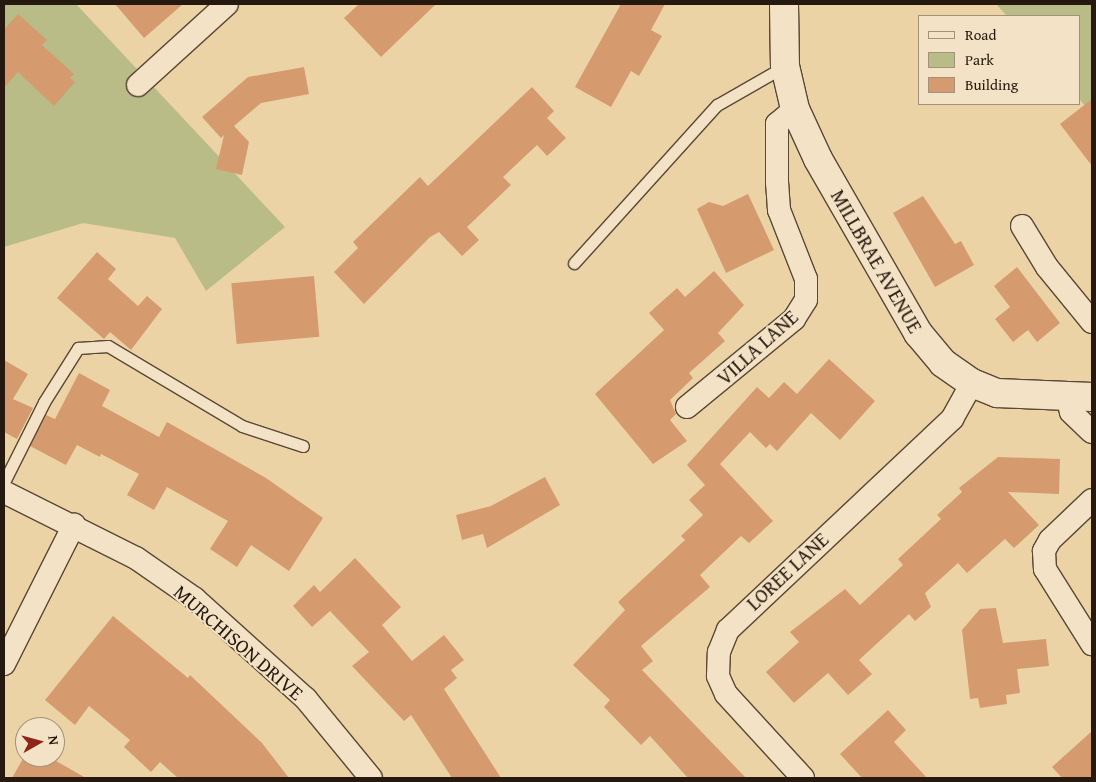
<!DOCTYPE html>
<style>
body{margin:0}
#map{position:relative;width:1096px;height:782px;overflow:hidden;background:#ecd3a6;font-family:"Gentium Book Plus",serif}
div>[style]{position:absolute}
.green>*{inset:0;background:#b9bc86}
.building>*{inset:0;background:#d59b6f;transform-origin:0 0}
.roads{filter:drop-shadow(1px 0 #584835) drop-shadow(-1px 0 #584835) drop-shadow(0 1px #584835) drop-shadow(0 -1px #584835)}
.lane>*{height:11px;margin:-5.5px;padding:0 5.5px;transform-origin:5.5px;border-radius:5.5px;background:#f3e2c5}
.street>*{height:22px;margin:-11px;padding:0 11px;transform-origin:11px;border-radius:11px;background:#f3e2c5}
.secondary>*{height:28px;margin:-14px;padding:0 14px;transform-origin:14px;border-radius:14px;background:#f3e2c5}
span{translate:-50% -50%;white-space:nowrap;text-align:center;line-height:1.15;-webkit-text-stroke:4px #f3e2c5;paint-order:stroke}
.street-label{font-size:20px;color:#26190f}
.frame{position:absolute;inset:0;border:5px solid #26190f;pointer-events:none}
.legend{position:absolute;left:918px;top:15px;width:162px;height:90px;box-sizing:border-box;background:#f3e2c5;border:1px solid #a1927c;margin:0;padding:6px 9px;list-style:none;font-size:15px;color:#26190f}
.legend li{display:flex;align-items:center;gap:10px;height:25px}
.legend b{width:25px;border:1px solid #a1927c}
.north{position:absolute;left:15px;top:717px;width:50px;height:50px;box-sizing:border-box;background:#f3e2c5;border:1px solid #a1927c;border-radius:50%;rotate:83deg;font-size:14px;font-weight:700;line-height:20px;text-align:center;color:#26190f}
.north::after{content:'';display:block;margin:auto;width:18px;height:22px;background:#8f2418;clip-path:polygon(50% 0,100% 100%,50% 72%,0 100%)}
</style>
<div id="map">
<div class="green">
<i style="clip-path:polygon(4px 4px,76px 4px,285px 227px,206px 291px,175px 238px,83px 223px,4px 247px)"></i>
<i style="clip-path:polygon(996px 4px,1092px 4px,1092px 114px,1080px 100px,1080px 16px,1007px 16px)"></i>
</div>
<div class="building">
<i style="clip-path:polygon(115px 4px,183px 4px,144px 38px)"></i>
<i style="clip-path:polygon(359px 4px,436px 4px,381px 57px,344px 18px)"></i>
<i style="clip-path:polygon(621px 4px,665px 4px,651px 30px,662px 36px,639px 76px,631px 71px,611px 107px,575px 87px)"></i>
<i style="clip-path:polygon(18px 14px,47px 40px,42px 45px,74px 74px,70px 78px,75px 82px,54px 106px,18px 72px,4px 88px,4px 30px)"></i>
<i style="clip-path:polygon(304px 67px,309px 94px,261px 103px,234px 126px,249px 142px,242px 175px,216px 169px,224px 135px,221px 138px,202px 117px,248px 77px)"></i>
<i style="clip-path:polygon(532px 87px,554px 111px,547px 118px,566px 138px,547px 156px,537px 145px,503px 177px,511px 185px,467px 227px,479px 240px,462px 256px,439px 232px,430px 237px,364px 304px,334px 272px,358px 248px,353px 242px,420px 177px,428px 186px)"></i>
<i style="clip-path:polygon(1092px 99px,1092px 166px,1060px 124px)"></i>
<i style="clip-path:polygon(748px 194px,774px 250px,726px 273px,697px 209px,709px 202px,723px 206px)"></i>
<i style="clip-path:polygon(923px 196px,955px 244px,961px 241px,974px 265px,935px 287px,893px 213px)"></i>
<i style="clip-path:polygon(97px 252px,116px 269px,108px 279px,138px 306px,147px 296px,162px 309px,131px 350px,110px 332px,104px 339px,57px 298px)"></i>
<i style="clip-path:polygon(1017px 267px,1060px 323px,1037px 342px,1028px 330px,1013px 342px,995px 319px,1010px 307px,994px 286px)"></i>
<i style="clip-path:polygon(714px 271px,744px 305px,718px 333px,725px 341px,689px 373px,693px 378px,670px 400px,676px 414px,670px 420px,687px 441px,653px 464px,595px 394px,664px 330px,649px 313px,677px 288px,685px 297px)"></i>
<i style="left:314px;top:276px;width:61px;height:83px;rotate:85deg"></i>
<i style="clip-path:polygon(829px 359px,875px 401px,840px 440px,811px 413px,777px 451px,770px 444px,766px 448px,750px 432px,720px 464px,773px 521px,749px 543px,741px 536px,700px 575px,710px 587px,641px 646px,653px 661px,642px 670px,746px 778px,688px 778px,650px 736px,641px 745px,604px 707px,610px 700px,573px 665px,625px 610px,618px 602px,685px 540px,681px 536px,703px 515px,689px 500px,705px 485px,687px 465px,757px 387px,769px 398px,784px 382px,797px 394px)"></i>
<i style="clip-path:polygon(4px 360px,28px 374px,13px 399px,33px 408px,17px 439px,4px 432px)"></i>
<i style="clip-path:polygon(79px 373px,110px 390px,102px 406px,159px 437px,167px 422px,266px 478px,323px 518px,289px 571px,251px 545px,237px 567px,210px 549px,228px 521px,167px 487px,154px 510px,127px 495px,139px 474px,101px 454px,100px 457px,77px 445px,66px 465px,30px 446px,46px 415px,55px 419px)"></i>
<i style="clip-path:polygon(998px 457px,1060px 459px,1059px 494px,1008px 492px,1039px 525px,1014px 548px,1005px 539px,967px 573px,958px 563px,925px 593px,931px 607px,915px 621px,909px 614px,859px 660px,872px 674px,848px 695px,828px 673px,794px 703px,766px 672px,799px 642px,790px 632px,845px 589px,860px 605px,903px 565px,898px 559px,941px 519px,937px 515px,962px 492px,959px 488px)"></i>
<i style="clip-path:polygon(545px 477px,560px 505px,487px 548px,483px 534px,462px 540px,456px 515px,491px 506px)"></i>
<i style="clip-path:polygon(355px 558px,401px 607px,382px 625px,412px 661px,444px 635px,464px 660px,451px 670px,457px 678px,444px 689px,501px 778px,452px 778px,411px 715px,404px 721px,352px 666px,369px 652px,330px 611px,312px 627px,293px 606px,314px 585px,320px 592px)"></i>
<i style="clip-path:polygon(996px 608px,1003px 643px,1046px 639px,1049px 666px,1017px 669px,1020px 693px,1006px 695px,1007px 704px,980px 708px,978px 698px,970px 699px,962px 630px,980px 609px)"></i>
<i style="clip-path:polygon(113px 616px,188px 678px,190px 675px,262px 743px,289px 778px,178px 778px,160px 762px,151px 772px,124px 747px,130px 740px,89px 706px,75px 725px,45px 700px)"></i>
<i style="clip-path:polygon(888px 710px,906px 730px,894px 742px,927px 778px,862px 778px,840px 754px)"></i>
<i style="clip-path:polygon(1092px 731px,1092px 778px,1062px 778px,1052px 767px)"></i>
<i style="clip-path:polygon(24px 757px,49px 757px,86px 778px,12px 778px)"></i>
</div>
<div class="roads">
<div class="lane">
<i style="left:574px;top:263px;width:213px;rotate:-47.9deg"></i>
<i style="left:717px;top:105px;width:78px;rotate:-29.8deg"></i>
<i style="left:4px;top:482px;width:89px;rotate:-63.4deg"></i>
<i style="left:44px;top:402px;width:64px;rotate:-57.8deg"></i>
<i style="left:78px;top:348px;width:30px;rotate:-4deg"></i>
<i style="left:108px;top:346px;width:156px;rotate:30.8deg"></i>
<i style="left:242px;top:426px;width:64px;rotate:18.2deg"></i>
</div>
<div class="street">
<i style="left:138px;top:85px;width:120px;rotate:-42.3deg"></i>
<i style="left:1022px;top:226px;width:48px;rotate:58.6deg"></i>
<i style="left:1047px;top:267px;width:71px;rotate:50.7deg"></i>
<i style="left:1067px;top:396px;width:16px;rotate:76deg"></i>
<i style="left:1071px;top:412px;width:29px;rotate:44deg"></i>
<i style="left:687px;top:407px;width:139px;rotate:-39.4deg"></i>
<i style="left:794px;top:319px;width:22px;rotate:-58deg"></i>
<i style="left:806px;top:300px;width:21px;rotate:-90deg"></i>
<i style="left:806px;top:279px;width:74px;rotate:-111.4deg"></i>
<i style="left:779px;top:210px;width:27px;rotate:-94deg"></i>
<i style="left:777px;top:183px;width:59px;rotate:-90deg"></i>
<i style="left:777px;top:124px;width:23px;rotate:-40deg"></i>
<i style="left:4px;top:492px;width:148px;rotate:26.6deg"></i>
<i style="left:136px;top:558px;width:72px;rotate:34.8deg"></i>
<i style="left:195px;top:599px;width:149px;rotate:42deg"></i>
<i style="left:306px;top:699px;width:102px;rotate:50.6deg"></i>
<i style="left:1092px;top:500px;width:58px;rotate:136.4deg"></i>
<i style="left:1050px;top:540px;width:13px;rotate:119deg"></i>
<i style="left:1044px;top:551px;width:18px;rotate:87deg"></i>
<i style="left:1045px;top:569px;width:89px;rotate:57.9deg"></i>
<i style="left:4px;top:664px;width:156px;rotate:-63.3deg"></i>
<i style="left:803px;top:778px;width:114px;rotate:-132.5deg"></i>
<i style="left:726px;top:694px;width:20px;rotate:-114deg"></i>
<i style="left:718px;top:676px;width:24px;rotate:-88deg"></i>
<i style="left:719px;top:652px;width:24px;rotate:-68deg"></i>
<i style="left:728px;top:630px;width:308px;rotate:-43.3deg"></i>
<i style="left:952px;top:419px;width:41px;rotate:-60.9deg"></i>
</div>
<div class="secondary">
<i style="left:784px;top:4px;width:62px;rotate:89.1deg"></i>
<i style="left:785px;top:66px;width:44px;rotate:76.9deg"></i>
<i style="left:795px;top:109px;width:55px;rotate:65.3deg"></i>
<i style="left:818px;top:159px;width:201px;rotate:60.1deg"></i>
<i style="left:918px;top:333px;width:39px;rotate:50deg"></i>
<i style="left:943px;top:363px;width:35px;rotate:35deg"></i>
<i style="left:972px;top:383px;width:27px;rotate:22deg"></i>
<i style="left:997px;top:393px;width:95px;rotate:2.4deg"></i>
</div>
</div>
<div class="street-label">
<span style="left:877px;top:261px;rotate:60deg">MILLBRAE AVENUE</span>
<span style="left:757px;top:347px;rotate:-42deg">VILLA LANE</span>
<span style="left:787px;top:571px;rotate:-43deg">LOREE LANE</span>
<span style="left:239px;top:642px;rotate:41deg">MURCHISON DRIVE</span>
</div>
<div class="frame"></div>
<ul class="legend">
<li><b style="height:6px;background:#f3e2c5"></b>Road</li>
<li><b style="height:14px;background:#b9bc86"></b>Park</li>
<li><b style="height:14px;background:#d59b6f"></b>Building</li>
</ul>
<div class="north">N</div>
</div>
